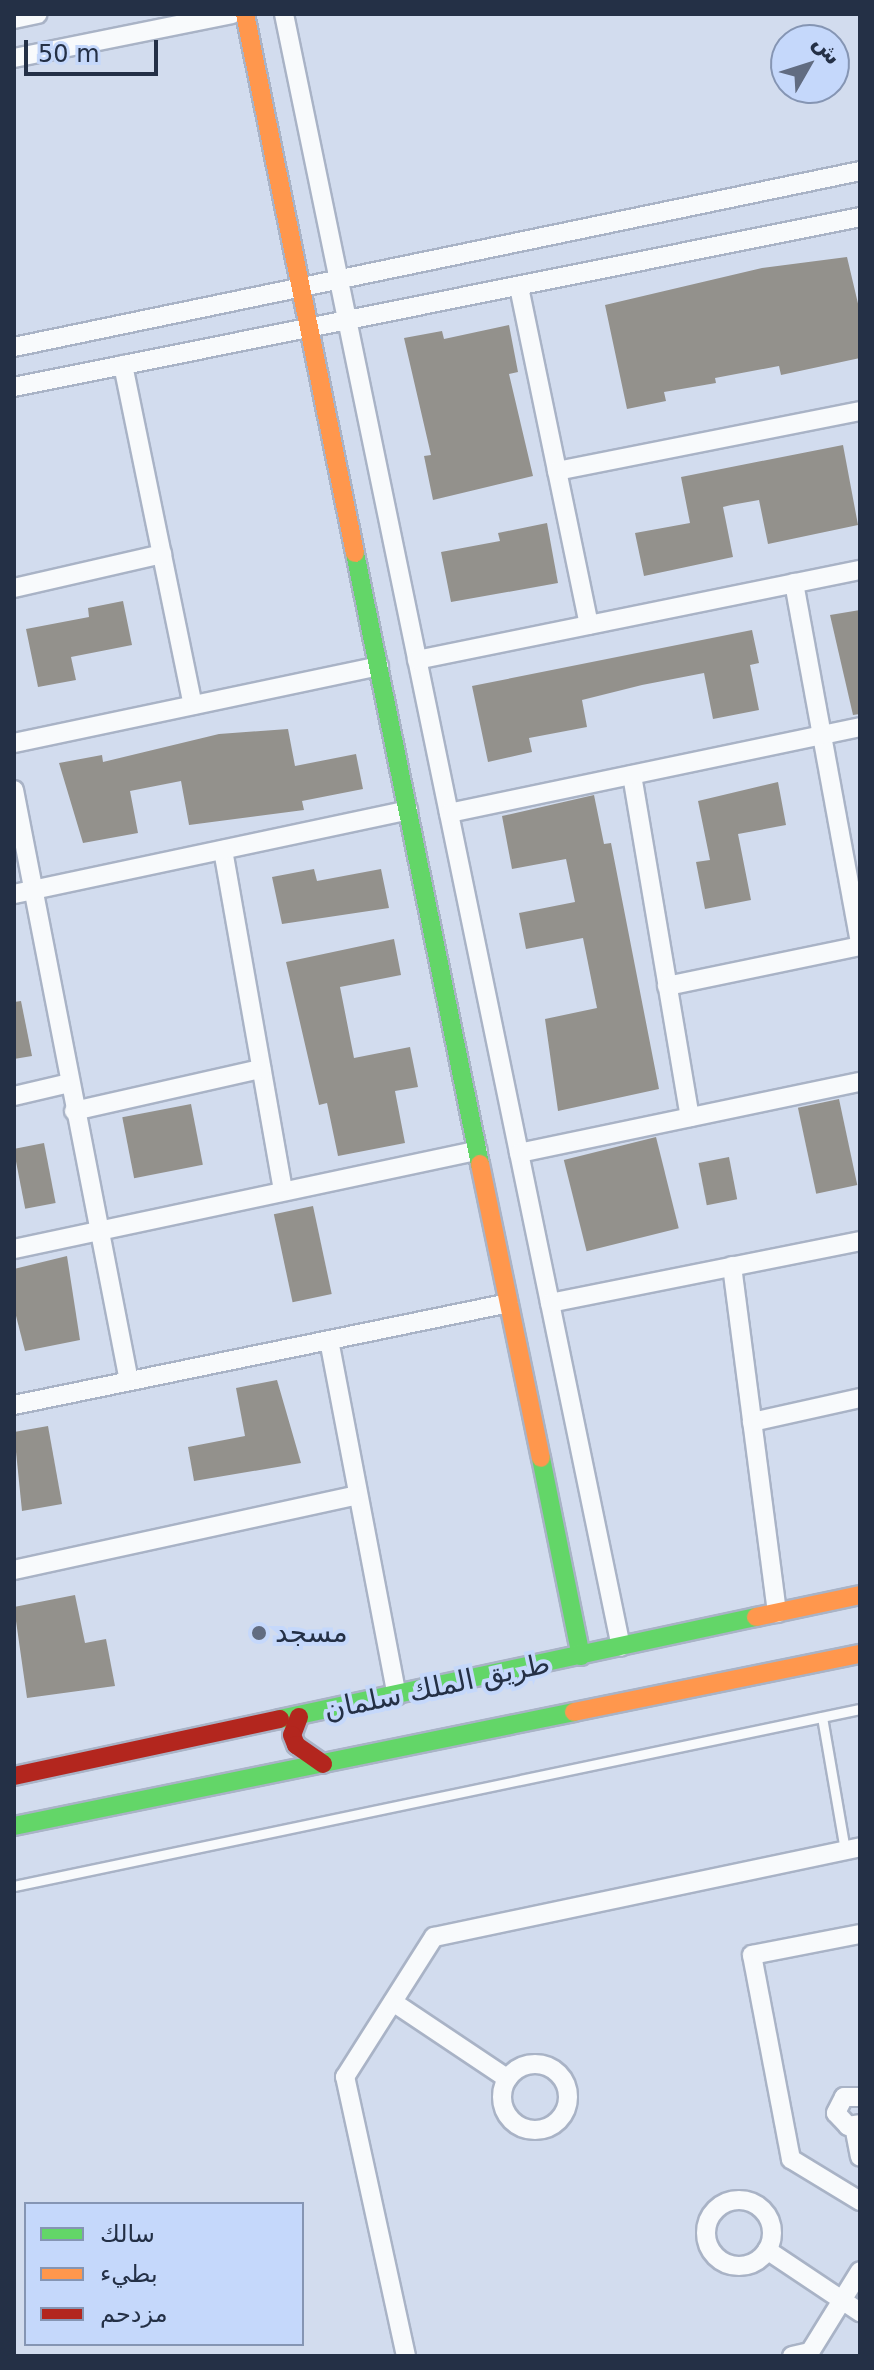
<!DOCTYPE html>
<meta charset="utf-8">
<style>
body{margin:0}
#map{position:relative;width:874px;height:2370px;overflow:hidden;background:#d2dcee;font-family:"DejaVu Sans",Cairo,sans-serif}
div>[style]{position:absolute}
.building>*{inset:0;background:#93918c;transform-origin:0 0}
.roads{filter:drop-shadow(2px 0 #a9b3c6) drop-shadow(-2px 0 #a9b3c6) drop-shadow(0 2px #a9b3c6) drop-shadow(0 -2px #a9b3c6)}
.lane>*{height:9px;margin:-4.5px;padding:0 4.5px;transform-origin:4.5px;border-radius:4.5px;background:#f8fafc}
.street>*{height:18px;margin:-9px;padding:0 9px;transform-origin:9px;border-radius:9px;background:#f8fafc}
.street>.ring{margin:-9px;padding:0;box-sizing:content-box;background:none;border:18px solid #f8fafc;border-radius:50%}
.fast>*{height:18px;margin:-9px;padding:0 9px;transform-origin:9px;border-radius:9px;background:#63d668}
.slow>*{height:18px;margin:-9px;padding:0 9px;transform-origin:9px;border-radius:9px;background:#ff974d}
.jam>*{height:18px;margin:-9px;padding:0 9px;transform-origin:9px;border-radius:9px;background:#b3261e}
.dots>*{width:22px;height:22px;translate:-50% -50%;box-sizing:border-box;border:4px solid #c5d8fb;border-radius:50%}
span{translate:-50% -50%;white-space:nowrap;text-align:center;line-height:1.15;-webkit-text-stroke:8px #c5d8fb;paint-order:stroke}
.poi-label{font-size:28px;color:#243046}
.left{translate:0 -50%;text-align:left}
.street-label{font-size:28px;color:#243046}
.frame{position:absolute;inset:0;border:16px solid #243046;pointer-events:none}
.legend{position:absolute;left:24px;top:2202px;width:280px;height:144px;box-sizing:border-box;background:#c5d8fb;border:2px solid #8595b3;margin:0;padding:10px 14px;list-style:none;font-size:24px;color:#243046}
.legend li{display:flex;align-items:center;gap:16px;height:40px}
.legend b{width:40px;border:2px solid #8595b3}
.north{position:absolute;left:770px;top:24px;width:80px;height:80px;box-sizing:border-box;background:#c5d8fb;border:2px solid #8595b3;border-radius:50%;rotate:51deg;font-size:22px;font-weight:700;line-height:32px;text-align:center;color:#243046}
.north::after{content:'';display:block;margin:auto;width:28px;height:36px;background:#616c81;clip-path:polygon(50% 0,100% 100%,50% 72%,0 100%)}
.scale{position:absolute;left:24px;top:40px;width:134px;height:36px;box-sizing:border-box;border:4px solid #243046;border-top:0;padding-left:10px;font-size:24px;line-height:28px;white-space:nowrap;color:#243046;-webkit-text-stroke:6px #c5d8fb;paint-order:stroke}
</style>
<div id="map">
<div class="building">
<i style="clip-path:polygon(847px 257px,860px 312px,860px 358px,781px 375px,779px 366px,715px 378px,716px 383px,664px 392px,666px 401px,627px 409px,605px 305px,762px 268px)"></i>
<i style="clip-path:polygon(509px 325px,518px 372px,509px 374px,533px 476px,433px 500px,424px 456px,431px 455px,404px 338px,442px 331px,444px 339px)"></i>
<i style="clip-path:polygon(843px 445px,858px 525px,768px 544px,759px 500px,731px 505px,723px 507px,733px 557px,644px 576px,635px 533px,690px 523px,681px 477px)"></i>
<i style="clip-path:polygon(547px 523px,558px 583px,451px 602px,441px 552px,500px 541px,498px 533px)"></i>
<i style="clip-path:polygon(123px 601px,132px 645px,71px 657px,76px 680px,38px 687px,26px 629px,89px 617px,88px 608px)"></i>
<i style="clip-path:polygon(860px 610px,860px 714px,853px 715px,830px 615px)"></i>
<i style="clip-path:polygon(752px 630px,759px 663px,750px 665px,759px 710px,713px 719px,704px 673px,642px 685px,582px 700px,587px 727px,529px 738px,532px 752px,488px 762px,472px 686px)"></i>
<i style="clip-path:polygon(288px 729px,295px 766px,356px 754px,363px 789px,302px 801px,304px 810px,189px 825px,181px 781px,130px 791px,138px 833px,83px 843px,59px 763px,102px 755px,103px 762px,219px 734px)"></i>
<i style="clip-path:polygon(778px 782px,786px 825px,738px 834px,751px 900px,705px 909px,696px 862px,710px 860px,698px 801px)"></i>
<i style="clip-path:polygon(594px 795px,604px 844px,611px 843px,659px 1089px,558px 1111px,545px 1019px,597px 1008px,583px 938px,526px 949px,519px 913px,575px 902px,566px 859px,512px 869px,502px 816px)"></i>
<i style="clip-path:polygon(314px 869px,317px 881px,381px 869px,389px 908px,282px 924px,272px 877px)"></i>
<i style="clip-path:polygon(394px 939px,401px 975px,340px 987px,354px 1058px,410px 1047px,418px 1087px,395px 1091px,405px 1143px,338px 1156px,327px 1103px,319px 1105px,286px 962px)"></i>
<i style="clip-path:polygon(21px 1001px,32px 1056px,14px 1059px,14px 1002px)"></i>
<i style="left:839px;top:1099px;width:88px;height:42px;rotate:78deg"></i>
<i style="left:191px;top:1104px;width:62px;height:70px;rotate:79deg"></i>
<i style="left:656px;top:1137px;width:94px;height:95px;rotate:76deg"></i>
<i style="left:44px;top:1143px;width:61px;height:31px;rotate:79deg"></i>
<i style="left:729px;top:1157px;width:43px;height:31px;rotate:79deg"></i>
<i style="left:313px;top:1206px;width:90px;height:40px;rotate:78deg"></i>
<i style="clip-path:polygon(67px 1256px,80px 1340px,25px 1351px,14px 1308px,14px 1269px)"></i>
<i style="clip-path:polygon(277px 1380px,301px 1463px,194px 1481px,188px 1447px,245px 1436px,236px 1388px)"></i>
<i style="clip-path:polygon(48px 1426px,62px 1504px,22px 1511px,14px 1432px)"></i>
<i style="clip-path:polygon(75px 1595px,85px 1643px,106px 1639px,115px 1686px,27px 1698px,14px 1607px)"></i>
</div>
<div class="roads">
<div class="lane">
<i style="left:822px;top:1717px;width:135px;rotate:80.2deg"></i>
<i style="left:14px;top:1886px;width:864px;rotate:-11.82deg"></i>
</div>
<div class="street">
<i style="left:284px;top:14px;width:1667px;rotate:78.34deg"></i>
<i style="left:14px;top:19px;width:24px;rotate:-12deg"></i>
<i style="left:14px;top:58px;width:222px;rotate:-11.4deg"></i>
<i style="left:519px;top:287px;width:345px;rotate:78.3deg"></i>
<i style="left:14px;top:347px;width:864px;rotate:-11.75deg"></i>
<i style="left:123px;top:365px;width:347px;rotate:78.4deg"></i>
<i style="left:14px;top:387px;width:863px;rotate:-11.36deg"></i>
<i style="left:557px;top:471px;width:309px;rotate:-11.2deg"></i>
<i style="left:794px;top:583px;width:364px;rotate:79.6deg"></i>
<i style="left:14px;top:588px;width:152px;rotate:-12.9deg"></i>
<i style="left:417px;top:660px;width:452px;rotate:-11.5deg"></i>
<i style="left:14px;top:743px;width:373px;rotate:-11.9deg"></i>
<i style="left:632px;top:775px;width:347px;rotate:80.4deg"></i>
<i style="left:14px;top:790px;width:602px;rotate:78.99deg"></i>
<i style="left:449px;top:813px;width:420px;rotate:-11.8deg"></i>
<i style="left:223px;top:850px;width:346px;rotate:80deg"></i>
<i style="left:14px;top:894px;width:403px;rotate:-12deg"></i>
<i style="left:667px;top:986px;width:197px;rotate:-11.7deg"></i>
<i style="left:14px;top:1096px;width:57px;rotate:-13.3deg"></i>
<i style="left:74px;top:1111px;width:192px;rotate:-12.7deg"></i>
<i style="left:519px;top:1153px;width:348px;rotate:-11.8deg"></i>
<i style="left:14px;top:1249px;width:474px;rotate:-12deg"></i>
<i style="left:732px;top:1266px;width:350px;rotate:82.6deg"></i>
<i style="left:550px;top:1303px;width:316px;rotate:-11.3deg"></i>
<i style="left:329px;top:1340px;width:362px;rotate:79.2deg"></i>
<i style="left:14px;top:1405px;width:505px;rotate:-11.64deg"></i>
<i style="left:752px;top:1422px;width:111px;rotate:-12.5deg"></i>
<i style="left:14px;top:1570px;width:352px;rotate:-12.3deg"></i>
<i style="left:860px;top:1934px;width:110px;rotate:169deg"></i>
<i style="left:752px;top:1955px;width:208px;rotate:79.2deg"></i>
<i style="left:791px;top:2159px;width:81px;rotate:31.3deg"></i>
<i style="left:393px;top:2002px;width:138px;rotate:33.8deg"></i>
<i class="ring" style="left:502px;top:2064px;width:48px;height:48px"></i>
<i style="left:860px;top:2097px;width:16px;rotate:180deg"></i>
<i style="left:844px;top:2097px;width:18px;rotate:117deg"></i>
<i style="left:836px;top:2113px;width:18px;rotate:47deg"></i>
<i style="left:848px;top:2126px;width:12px;rotate:-9deg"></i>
<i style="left:854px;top:2126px;width:31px;rotate:79deg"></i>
<i class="ring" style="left:706px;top:2200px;width:48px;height:48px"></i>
<i style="left:767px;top:2250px;width:112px;rotate:33.7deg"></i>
<i style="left:406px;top:2356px;width:286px;rotate:-102.3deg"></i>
<i style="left:345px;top:2077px;width:166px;rotate:-57.6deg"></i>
<i style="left:434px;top:1937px;width:435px;rotate:-11.9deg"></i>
<i style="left:792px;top:2356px;width:18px;rotate:-13deg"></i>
<i style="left:810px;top:2352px;width:95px;rotate:-58.3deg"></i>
</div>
<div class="fast">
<i style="left:355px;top:553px;width:624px;rotate:78.44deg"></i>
<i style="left:541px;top:1458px;width:202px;rotate:78.6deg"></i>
<i style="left:280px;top:1719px;width:487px;rotate:-12.1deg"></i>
<i style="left:14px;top:1826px;width:571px;rotate:-11.51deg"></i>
</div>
<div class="slow">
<i style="left:245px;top:14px;width:550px;rotate:78.47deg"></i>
<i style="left:480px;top:1164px;width:300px;rotate:78.3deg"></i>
<i style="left:756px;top:1617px;width:106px;rotate:-11.9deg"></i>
<i style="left:574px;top:1712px;width:292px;rotate:-11.5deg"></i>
</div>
<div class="jam">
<i style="left:299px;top:1717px;width:19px;rotate:111deg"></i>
<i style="left:292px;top:1735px;width:11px;rotate:68deg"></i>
<i style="left:296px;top:1745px;width:33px;rotate:35deg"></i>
<i style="left:14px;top:1776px;width:272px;rotate:-12.1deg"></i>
</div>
</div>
<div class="dots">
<i style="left:259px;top:1633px;background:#616c81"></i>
</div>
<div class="poi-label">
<span class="left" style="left:275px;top:1633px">مسجد</span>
</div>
<div class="street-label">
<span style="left:437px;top:1687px;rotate:-12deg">طريق الملك سلمان</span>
</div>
<div class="frame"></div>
<ul class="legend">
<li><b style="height:10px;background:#63d668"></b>سالك</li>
<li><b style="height:10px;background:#ff974d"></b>بطيء</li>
<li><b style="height:10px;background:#b3261e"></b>مزدحم</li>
</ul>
<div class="north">ش</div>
<div class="scale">50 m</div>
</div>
